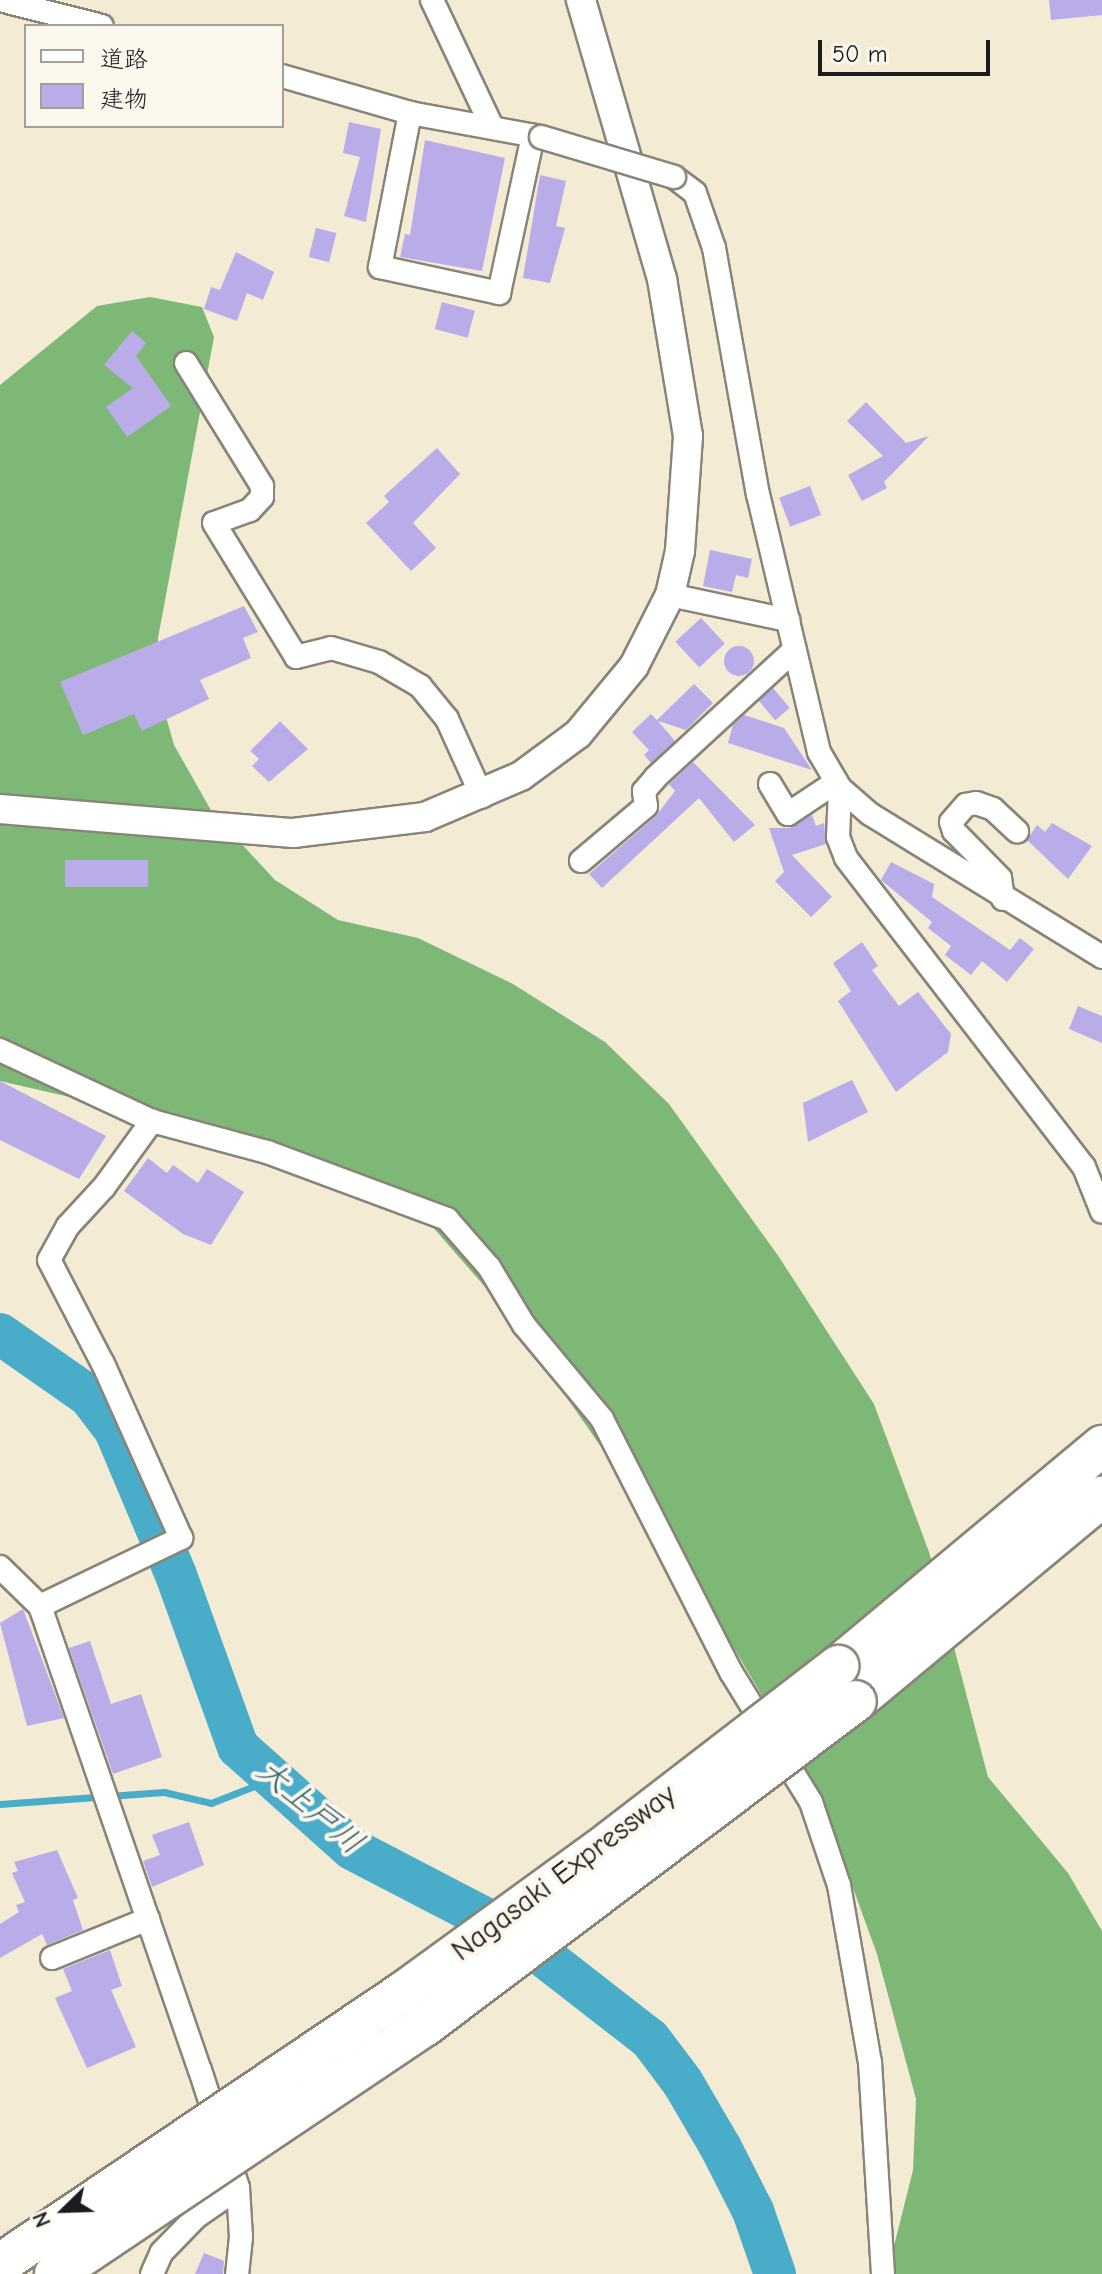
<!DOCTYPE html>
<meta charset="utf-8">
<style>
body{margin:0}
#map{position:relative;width:1102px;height:2274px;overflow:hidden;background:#f3ebd4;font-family:"Comic Neue","Klee One",sans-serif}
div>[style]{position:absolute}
.forest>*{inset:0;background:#7eb877}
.stream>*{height:7px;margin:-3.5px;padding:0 3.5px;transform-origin:3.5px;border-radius:3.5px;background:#49acc9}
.river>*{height:42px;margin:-21px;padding:0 21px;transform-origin:21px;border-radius:21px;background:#49acc9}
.building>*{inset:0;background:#b9ace9;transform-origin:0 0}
.round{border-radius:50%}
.roads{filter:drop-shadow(2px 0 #888478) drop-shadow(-2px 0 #888478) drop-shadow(0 2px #888478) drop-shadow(0 -2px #888478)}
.minor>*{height:22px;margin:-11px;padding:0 11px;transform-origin:11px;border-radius:11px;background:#fff}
.tertiary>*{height:28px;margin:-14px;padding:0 14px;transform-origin:14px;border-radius:14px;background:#fff}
.motorway>*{height:40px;margin:-20px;padding:0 20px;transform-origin:20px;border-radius:20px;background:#fff}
.bridges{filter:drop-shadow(2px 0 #888478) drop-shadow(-2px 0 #888478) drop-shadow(0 2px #888478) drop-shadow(0 -2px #888478)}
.minor-bridge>*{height:22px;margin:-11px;padding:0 11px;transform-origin:11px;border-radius:11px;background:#fff}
.motorway-bridge>*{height:40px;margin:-20px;padding:0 20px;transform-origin:20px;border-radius:20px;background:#fff}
span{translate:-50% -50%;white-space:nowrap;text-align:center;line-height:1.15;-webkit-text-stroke:8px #fbf7ec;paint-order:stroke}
.street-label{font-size:30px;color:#1c1c1c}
.water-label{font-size:32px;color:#305d6a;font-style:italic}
.legend{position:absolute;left:24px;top:24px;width:260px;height:104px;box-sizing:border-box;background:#fbf7ec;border:2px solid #a29f99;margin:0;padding:10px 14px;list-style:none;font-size:24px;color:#1c1c1c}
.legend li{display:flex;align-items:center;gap:16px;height:40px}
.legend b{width:40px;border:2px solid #a29f99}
.north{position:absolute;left:24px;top:2170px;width:80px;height:80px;-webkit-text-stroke:6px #fbf7ec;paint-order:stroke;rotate:247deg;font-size:22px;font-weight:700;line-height:32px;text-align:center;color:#1c1c1c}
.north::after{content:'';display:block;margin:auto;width:28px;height:36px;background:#1c1c1c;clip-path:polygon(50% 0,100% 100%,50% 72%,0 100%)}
.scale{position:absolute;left:818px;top:40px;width:172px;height:36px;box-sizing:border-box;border:4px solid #1c1c1c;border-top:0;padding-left:10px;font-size:24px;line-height:28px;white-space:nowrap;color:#1c1c1c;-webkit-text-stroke:6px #fbf7ec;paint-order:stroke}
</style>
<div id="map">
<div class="forest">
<i style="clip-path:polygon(150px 297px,202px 307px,214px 337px,158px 638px,158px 689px,174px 745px,212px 812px,275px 880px,338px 920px,418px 938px,513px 984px,605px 1042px,669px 1104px,779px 1257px,874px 1404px,929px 1552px,988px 1777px,1068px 1873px,1102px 1931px,1102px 2274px,887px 2274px,913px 2170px,916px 2099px,877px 1954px,817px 1789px,692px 1577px,507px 1312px,430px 1224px,364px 1179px,288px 1147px,0 1081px,0 385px,97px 306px)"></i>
</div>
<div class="stream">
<i style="left:0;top:1804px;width:164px;rotate:-4.2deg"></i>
<i style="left:164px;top:1792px;width:48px;rotate:13.2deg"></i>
<i style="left:211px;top:1803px;width:66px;rotate:-21.5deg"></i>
</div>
<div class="river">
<i style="left:0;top:1334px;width:108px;rotate:34.9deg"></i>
<i style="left:89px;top:1396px;width:43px;rotate:52.6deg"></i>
<i style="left:115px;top:1430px;width:157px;rotate:67.2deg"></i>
<i style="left:176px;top:1575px;width:183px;rotate:70.2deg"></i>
<i style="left:238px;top:1747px;width:153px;rotate:41.8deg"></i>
<i style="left:352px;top:1849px;width:184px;rotate:27.5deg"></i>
<i style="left:515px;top:1934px;width:171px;rotate:37.9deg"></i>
<i style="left:650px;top:2039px;width:55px;rotate:53.1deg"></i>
<i style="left:683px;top:2083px;width:75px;rotate:59.7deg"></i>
<i style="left:721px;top:2148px;width:71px;rotate:63.1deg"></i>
<i style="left:753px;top:2211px;width:67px;rotate:70.8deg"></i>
</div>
<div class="building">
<i style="clip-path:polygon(1049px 0,1102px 0,1102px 15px,1051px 20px)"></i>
<i style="clip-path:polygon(349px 122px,381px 129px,366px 222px,344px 216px,360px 157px,343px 153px)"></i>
<i style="clip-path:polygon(425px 140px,505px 158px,482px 271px,400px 257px,405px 234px,410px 235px)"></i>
<i style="clip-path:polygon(540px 175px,566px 181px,556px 226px,565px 228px,550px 283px,523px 278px)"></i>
<i style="left:316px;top:228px;width:21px;height:30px;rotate:14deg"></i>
<i style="clip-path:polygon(236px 252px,274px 272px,263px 300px,247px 293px,237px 321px,204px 309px,211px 287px,220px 290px)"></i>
<i style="left:442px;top:302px;width:34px;height:28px;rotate:15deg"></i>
<i style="clip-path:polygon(132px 331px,146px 343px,136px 356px,171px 406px,127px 437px,106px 407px,133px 388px,104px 365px)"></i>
<i style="clip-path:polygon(866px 402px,906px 443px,929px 436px,884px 482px,887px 488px,862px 501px,848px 475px,883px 456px,847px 421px)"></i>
<i style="clip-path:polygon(437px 448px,460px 474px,413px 523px,436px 548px,411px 571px,366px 523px,389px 502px,384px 496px)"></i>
<i style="left:810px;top:486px;width:31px;height:33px;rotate:69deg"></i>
<i style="clip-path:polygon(710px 550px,752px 559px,748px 578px,736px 575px,732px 592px,703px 586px)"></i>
<i style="clip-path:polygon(244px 606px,258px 632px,243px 638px,251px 658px,200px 680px,209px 699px,142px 731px,134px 714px,83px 735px,60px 682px)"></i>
<i style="left:701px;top:618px;width:35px;height:35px;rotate:47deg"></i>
<i class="round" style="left:724px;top:646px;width:30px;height:30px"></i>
<i style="clip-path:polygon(694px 684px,713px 703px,686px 730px,658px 721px,675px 741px,651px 763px,644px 755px,649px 750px,632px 732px,651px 714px,657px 720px)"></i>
<i style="left:773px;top:688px;width:26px;height:19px;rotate:50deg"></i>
<i style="clip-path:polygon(744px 715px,784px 728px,812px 770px,728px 743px,733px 725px)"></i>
<i style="clip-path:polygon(280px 721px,308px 749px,269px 782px,252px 766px,259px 759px,250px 751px)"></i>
<i style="clip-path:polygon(693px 762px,755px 825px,734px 842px,699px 798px,602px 888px,589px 874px,656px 816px,675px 791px,669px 784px)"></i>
<i style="clip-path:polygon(812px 815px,816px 826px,824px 823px,826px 844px,792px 855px,832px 897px,811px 917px,775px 881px,784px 872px,769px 828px,789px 828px)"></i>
<i style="clip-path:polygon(1052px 823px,1092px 846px,1068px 879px,1027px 840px,1037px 825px,1045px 832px)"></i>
<i style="left:65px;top:860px;width:83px;height:27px"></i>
<i style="clip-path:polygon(891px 862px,934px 884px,932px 897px,1010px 950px,1020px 938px,1034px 949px,1007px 982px,982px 961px,971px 975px,945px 955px,951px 946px,928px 928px,932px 922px,881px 880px)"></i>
<i style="clip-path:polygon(862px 942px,878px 966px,872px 970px,899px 1006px,918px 992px,951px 1034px,948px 1052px,896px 1092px,838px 1001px,851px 991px,833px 963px)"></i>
<i style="clip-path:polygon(1078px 1006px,1102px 1016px,1102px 1043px,1069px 1029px)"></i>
<i style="clip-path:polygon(852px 1080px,868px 1112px,808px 1142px,803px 1103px)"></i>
<i style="clip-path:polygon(0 1081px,106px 1136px,79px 1179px,0 1140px)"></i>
<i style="clip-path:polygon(148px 1158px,167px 1173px,173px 1165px,198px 1183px,207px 1169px,244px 1192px,211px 1245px,183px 1234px,124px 1191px)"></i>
<i style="clip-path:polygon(23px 1609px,64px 1718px,27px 1726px,0 1623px)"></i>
<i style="clip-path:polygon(90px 1641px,111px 1704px,141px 1694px,162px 1757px,113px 1774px,69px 1648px)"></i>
<i style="clip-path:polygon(189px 1822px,204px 1865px,152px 1887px,143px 1861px,160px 1855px,152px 1835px)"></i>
<i style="clip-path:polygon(57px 1850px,78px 1898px,73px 1900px,83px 1930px,47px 1945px,42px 1934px,0 1958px,0 1924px,19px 1912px,16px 1905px,25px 1902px,12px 1873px,18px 1871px,14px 1862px)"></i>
<i style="clip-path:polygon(110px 1950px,122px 1986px,111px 1990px,136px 2047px,87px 2068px,55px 1998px,72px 1991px,63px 1969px)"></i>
<i style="clip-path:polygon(204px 2253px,224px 2261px,223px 2274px,195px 2274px)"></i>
</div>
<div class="roads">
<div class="minor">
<i style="left:0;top:0;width:105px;rotate:14.3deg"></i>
<i style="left:432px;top:0;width:138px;rotate:64.7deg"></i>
<i style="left:282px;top:76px;width:133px;rotate:16.1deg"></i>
<i style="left:410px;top:113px;width:133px;rotate:10.4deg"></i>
<i style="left:410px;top:113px;width:157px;rotate:101deg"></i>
<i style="left:380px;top:267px;width:122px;rotate:12.3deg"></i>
<i style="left:499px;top:293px;width:161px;rotate:-77.8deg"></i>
<i style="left:674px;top:177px;width:26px;rotate:37deg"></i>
<i style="left:695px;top:193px;width:58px;rotate:70.9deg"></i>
<i style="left:714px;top:248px;width:250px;rotate:79.9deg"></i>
<i style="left:758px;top:494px;width:265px;rotate:76.7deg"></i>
<i style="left:819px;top:752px;width:42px;rotate:59.7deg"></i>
<i style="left:840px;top:788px;width:40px;rotate:41deg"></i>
<i style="left:870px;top:814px;width:273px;rotate:31.6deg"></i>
<i style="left:186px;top:363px;width:145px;rotate:58.3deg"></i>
<i style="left:262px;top:486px;width:11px;rotate:90deg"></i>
<i style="left:262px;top:497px;width:18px;rotate:133deg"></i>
<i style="left:250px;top:510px;width:38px;rotate:160deg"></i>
<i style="left:214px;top:523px;width:157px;rotate:58.5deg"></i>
<i style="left:296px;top:657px;width:36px;rotate:-14deg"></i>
<i style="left:331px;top:648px;width:50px;rotate:16.3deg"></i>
<i style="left:379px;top:662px;width:48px;rotate:30.3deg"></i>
<i style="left:420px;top:686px;width:43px;rotate:50.7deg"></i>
<i style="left:447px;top:719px;width:85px;rotate:65.6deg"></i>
<i style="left:670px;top:595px;width:121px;rotate:12deg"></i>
<i style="left:770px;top:784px;width:35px;rotate:59deg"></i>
<i style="left:788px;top:814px;width:58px;rotate:-33.7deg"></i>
<i style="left:840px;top:788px;width:49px;rotate:92.3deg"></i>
<i style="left:838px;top:837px;width:22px;rotate:69deg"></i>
<i style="left:846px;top:858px;width:390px;rotate:52.4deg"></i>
<i style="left:1084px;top:1167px;width:48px;rotate:68.2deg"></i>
<i style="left:581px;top:861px;width:85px;rotate:-40.2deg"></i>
<i style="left:646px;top:806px;width:15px;rotate:-98deg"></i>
<i style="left:644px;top:791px;width:18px;rotate:-49deg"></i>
<i style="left:656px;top:777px;width:188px;rotate:-42.6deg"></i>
<i style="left:1003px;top:899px;width:21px;rotate:-98deg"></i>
<i style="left:1000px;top:878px;width:66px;rotate:-134.4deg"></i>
<i style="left:954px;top:831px;width:9px;rotate:-108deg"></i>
<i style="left:951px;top:822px;width:23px;rotate:-49deg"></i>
<i style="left:966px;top:805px;width:10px;rotate:-11deg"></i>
<i style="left:976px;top:803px;width:18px;rotate:19deg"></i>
<i style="left:993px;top:809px;width:33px;rotate:43deg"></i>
<i style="left:0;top:1050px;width:168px;rotate:25deg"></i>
<i style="left:152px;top:1121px;width:119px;rotate:15.1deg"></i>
<i style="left:267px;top:1152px;width:192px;rotate:20.4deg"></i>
<i style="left:447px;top:1219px;width:64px;rotate:48.8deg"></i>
<i style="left:489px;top:1267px;width:68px;rotate:58.9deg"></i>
<i style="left:524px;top:1325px;width:122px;rotate:50.3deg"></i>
<i style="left:602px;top:1419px;width:284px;rotate:63deg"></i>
<i style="left:731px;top:1672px;width:153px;rotate:58.4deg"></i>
<i style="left:811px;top:1802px;width:88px;rotate:71.4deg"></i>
<i style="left:839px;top:1885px;width:180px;rotate:80.1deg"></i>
<i style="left:870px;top:2062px;width:212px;rotate:86.5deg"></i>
<i style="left:0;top:1567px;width:56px;rotate:44.3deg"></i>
<i style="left:40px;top:1606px;width:491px;rotate:71deg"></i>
<i style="left:200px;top:2070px;width:124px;rotate:72.1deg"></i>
<i style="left:238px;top:2188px;width:49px;rotate:86.5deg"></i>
<i style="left:241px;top:2237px;width:37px;rotate:96deg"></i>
<i style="left:40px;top:1606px;width:157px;rotate:-25.7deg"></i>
<i style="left:181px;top:1538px;width:191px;rotate:-114.1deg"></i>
<i style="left:103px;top:1364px;width:117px;rotate:-117.4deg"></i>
<i style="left:49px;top:1260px;width:39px;rotate:-61deg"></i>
<i style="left:68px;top:1226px;width:53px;rotate:-47.3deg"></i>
<i style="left:104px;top:1187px;width:82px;rotate:-54deg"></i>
<i style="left:52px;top:1958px;width:104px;rotate:-22.1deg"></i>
<i style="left:152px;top:2274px;width:24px;rotate:-66deg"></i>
<i style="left:162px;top:2252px;width:49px;rotate:-45.8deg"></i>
<i style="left:196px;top:2217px;width:51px;rotate:-34.6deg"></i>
</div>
<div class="tertiary">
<i style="left:0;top:809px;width:294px;rotate:4.7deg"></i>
<i style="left:293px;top:833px;width:133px;rotate:-6.9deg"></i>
<i style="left:425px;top:817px;width:104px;rotate:-23.1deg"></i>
<i style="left:521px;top:776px;width:71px;rotate:-36.4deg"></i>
<i style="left:578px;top:734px;width:88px;rotate:-50.5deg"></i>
<i style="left:634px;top:666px;width:80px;rotate:-63.1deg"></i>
<i style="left:670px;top:595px;width:45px;rotate:-77.2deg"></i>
<i style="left:680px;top:551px;width:115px;rotate:-86deg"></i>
<i style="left:688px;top:436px;width:159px;rotate:-99.4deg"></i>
<i style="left:662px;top:279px;width:291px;rotate:-106.2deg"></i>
</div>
<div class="motorway">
<i style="left:838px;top:1666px;width:344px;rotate:-39.8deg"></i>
<i style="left:856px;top:1701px;width:320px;rotate:-39.7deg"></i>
</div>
</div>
<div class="bridges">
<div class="minor-bridge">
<i style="left:541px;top:137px;width:139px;rotate:16.7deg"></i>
</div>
<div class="motorway-bridge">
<i style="left:0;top:2264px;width:485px;rotate:-34deg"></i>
<i style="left:402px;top:1993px;width:258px;rotate:-36deg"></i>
<i style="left:611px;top:1841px;width:287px;rotate:-37.6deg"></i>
<i style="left:55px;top:2274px;width:447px;rotate:-33.9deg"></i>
<i style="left:426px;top:2025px;width:538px;rotate:-37deg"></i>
</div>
</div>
<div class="street-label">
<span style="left:564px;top:1873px;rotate:-37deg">Nagasaki Expressway</span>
</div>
<div class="water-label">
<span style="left:310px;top:1807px;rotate:40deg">大上戸川</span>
</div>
<ul class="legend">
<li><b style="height:10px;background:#fff"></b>道路</li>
<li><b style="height:22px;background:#b9ace9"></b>建物</li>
</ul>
<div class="north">N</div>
<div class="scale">50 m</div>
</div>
